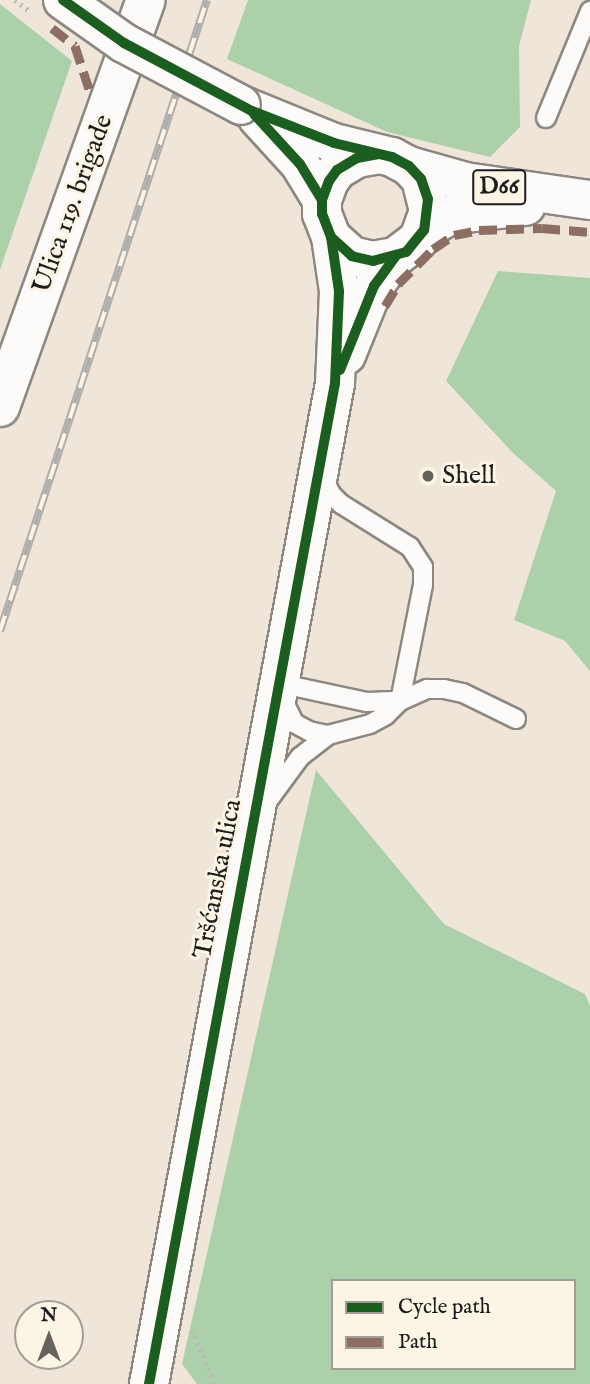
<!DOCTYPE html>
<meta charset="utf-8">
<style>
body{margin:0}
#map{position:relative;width:590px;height:1384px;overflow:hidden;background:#efe6d9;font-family:"IM FELL English",serif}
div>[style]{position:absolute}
.forest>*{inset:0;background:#acd0aa}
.path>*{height:4.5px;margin-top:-2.25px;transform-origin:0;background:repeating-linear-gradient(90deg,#b9b8b6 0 2px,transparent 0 7px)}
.roads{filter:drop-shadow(2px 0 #8c8781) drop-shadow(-2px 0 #8c8781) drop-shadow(0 2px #8c8781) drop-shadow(0 -2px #8c8781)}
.lane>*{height:18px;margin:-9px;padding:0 9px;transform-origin:9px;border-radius:9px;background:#fdfbf9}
.secondary>*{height:38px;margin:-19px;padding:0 19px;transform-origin:19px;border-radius:19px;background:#fdfbf9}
.primary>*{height:38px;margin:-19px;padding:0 19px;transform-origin:19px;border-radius:19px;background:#fdfbf9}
.rail>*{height:8px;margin-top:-4px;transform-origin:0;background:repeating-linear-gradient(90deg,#fcf5e5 0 16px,#afaeac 0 32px);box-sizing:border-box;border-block:2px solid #afaeac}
.bridges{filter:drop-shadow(2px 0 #8c8781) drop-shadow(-2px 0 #8c8781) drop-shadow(0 2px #8c8781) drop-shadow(0 -2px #8c8781)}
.primary-bridge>*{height:38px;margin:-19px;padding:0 19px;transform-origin:19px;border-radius:19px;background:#fdfbf9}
.quiet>*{height:9px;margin-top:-4.5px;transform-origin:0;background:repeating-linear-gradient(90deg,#8d6e63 0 18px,transparent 0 27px)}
.cycleway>*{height:10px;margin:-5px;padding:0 5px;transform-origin:5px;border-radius:5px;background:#1b5e20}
.dots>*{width:19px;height:19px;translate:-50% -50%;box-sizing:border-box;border:4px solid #fcf5e5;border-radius:50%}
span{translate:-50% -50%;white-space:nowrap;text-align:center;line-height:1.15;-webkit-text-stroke:6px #fcf5e5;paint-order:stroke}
.shield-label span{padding:2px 5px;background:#fcf5e5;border:2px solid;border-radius:5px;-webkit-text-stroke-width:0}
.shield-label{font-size:24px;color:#1c1c1c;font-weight:700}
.street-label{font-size:26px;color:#1c1c1c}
.poi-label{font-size:26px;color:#1c1c1c}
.left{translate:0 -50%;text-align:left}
.legend{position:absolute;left:331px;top:1279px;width:245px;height:91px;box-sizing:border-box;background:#fcf5e5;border:2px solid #a29e95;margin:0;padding:9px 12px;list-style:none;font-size:21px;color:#1c1c1c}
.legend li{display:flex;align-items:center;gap:14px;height:35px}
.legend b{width:35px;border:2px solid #a29e95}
.north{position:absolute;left:14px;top:1300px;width:70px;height:70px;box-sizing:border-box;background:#fcf5e5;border:2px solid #a29e95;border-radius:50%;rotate:0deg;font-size:19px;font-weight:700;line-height:28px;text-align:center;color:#1c1c1c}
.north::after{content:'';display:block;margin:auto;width:24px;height:32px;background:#66635e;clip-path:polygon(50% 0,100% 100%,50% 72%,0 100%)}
</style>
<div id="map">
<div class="forest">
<i style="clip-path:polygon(248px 0,531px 0,519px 46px,520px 127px,490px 157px,387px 132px,227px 59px)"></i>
<i style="clip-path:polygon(0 4px,72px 61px,0 270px)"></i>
<i style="clip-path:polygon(498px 271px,590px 278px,590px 671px,565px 641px,514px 620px,556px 491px,512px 452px,446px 381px)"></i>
<i style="clip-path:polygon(evenodd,316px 770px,444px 924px,585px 994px,590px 1006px,590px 1384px,197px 1384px,182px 1364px,316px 770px,333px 1281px,574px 1281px,574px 1368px,333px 1368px,333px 1281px)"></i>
</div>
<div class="path">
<i style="left:15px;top:0;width:21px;rotate:37deg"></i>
<i style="left:192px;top:1330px;width:59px;rotate:66.9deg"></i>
</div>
<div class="roads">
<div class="lane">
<i style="left:546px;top:118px;width:116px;rotate:-67.6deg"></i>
<i style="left:278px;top:683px;width:91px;rotate:12.1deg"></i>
<i style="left:367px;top:702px;width:33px;rotate:-2deg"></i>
<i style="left:400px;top:701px;width:30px;rotate:-24deg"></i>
<i style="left:427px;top:689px;width:17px"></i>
<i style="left:444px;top:689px;width:19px;rotate:12deg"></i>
<i style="left:463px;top:693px;width:59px;rotate:26.1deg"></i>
<i style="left:283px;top:700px;width:25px;rotate:64deg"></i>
<i style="left:294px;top:723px;width:17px;rotate:28deg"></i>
<i style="left:309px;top:731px;width:19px;rotate:12deg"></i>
<i style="left:328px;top:735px;width:43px;rotate:-14.7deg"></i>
<i style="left:370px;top:724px;width:18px;rotate:-29deg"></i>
<i style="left:386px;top:715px;width:20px;rotate:-45deg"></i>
<i style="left:400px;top:701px;width:118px;rotate:-78.8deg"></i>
<i style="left:423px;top:585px;width:18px;rotate:-90deg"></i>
<i style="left:423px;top:567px;width:24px;rotate:-123deg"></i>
<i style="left:410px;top:547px;width:81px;rotate:-148.1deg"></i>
<i style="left:341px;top:504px;width:14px;rotate:-135deg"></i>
<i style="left:331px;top:494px;width:21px;rotate:-115deg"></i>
<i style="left:267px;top:802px;width:56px;rotate:-53.7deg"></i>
<i style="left:300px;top:757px;width:36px;rotate:-38deg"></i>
</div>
<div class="secondary">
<i style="left:0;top:407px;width:432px;rotate:-70.3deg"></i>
</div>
<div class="primary">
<i style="left:241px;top:105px;width:100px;rotate:22.2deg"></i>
<i style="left:334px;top:143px;width:60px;rotate:13.6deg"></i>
<i style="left:392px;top:157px;width:19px;rotate:28deg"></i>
<i style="left:409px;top:166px;width:18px;rotate:47deg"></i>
<i style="left:421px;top:179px;width:33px;rotate:76deg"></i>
<i style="left:429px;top:211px;width:30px;rotate:110deg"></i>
<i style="left:419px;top:239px;width:30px;rotate:143deg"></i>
<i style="left:395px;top:257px;width:22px;rotate:170deg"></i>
<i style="left:373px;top:261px;width:22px;rotate:-167deg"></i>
<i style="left:352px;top:256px;width:28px;rotate:-138deg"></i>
<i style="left:331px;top:237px;width:25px;rotate:-111deg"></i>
<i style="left:322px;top:214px;width:14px;rotate:-90deg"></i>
<i style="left:322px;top:200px;width:20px;rotate:-70deg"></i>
<i style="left:329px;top:181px;width:14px;rotate:-54deg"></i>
<i style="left:337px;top:170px;width:23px;rotate:-31deg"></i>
<i style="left:357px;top:158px;width:22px;rotate:-10deg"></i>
<i style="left:258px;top:118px;width:62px;rotate:47.6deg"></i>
<i style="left:300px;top:164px;width:42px;rotate:58.6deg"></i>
<i style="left:409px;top:166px;width:58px;rotate:15.9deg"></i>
<i style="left:465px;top:182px;width:126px;rotate:8.2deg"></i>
<i style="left:424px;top:230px;width:30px;rotate:-30deg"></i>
<i style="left:450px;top:215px;width:76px;rotate:-6.8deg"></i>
<i style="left:346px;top:355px;width:74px;rotate:-67.9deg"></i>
<i style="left:374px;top:286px;width:36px;rotate:-54deg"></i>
<i style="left:149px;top:1384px;width:1018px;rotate:-79.47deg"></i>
<i style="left:335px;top:383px;width:92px;rotate:-87.5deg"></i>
<i style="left:339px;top:291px;width:55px;rotate:-98.4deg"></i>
</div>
</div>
<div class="rail">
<i style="left:0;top:631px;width:664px;rotate:-71.84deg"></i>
</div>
<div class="bridges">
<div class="primary-bridge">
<i style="left:63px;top:0;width:75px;rotate:35.2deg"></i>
<i style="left:124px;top:43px;width:132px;rotate:27.9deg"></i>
</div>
</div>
<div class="quiet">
<i style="left:52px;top:28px;width:29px;rotate:38deg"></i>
<i style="left:75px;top:46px;width:52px;rotate:71.9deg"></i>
<i style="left:385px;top:306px;width:26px;rotate:-59deg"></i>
<i style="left:398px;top:284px;width:49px;rotate:-45deg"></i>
<i style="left:433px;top:249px;width:25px;rotate:-34deg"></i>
<i style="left:454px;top:235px;width:25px;rotate:-11deg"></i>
<i style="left:479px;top:230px;width:63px;rotate:-1.8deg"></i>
<i style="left:542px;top:228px;width:48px;rotate:4.8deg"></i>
</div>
<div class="cycleway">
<i style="left:63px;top:0;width:75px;rotate:35.2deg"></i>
<i style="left:124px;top:43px;width:145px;rotate:28deg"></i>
<i style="left:252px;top:111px;width:88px;rotate:21.3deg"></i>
<i style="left:334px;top:143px;width:60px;rotate:13.6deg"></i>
<i style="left:392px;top:157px;width:19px;rotate:28deg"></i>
<i style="left:409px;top:166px;width:18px;rotate:47deg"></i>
<i style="left:421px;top:179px;width:21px;rotate:71deg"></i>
<i style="left:428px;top:199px;width:31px;rotate:97deg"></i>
<i style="left:424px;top:230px;width:28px;rotate:129deg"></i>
<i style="left:406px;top:252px;width:34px;rotate:165deg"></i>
<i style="left:373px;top:261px;width:22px;rotate:-167deg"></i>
<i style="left:352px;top:256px;width:28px;rotate:-138deg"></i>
<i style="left:331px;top:237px;width:25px;rotate:-111deg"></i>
<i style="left:322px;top:214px;width:14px;rotate:-90deg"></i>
<i style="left:322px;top:200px;width:20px;rotate:-70deg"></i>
<i style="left:329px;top:181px;width:14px;rotate:-54deg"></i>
<i style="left:337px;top:170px;width:23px;rotate:-31deg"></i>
<i style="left:357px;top:158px;width:22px;rotate:-10deg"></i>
<i style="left:254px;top:114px;width:68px;rotate:47.4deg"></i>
<i style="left:300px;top:164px;width:42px;rotate:58.6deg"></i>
<i style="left:340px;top:370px;width:91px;rotate:-68deg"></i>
<i style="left:374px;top:286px;width:36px;rotate:-54deg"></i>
<i style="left:149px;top:1384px;width:1018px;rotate:-79.47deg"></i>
<i style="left:335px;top:383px;width:92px;rotate:-87.5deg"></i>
<i style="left:339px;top:291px;width:55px;rotate:-98.4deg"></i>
</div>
<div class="dots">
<i style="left:428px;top:476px;background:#66635e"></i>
</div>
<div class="shield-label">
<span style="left:499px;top:187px">D66</span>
</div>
<div class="street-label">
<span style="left:73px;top:204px;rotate:-70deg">Ulica 119. brigade</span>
<span style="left:218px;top:879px;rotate:-79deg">Tršćanska ulica</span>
</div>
<div class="poi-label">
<span class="left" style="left:442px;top:476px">Shell</span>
</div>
<ul class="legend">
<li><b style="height:9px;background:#1b5e20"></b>Cycle path</li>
<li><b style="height:9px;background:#8d6e63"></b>Path</li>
</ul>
<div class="north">N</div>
</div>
